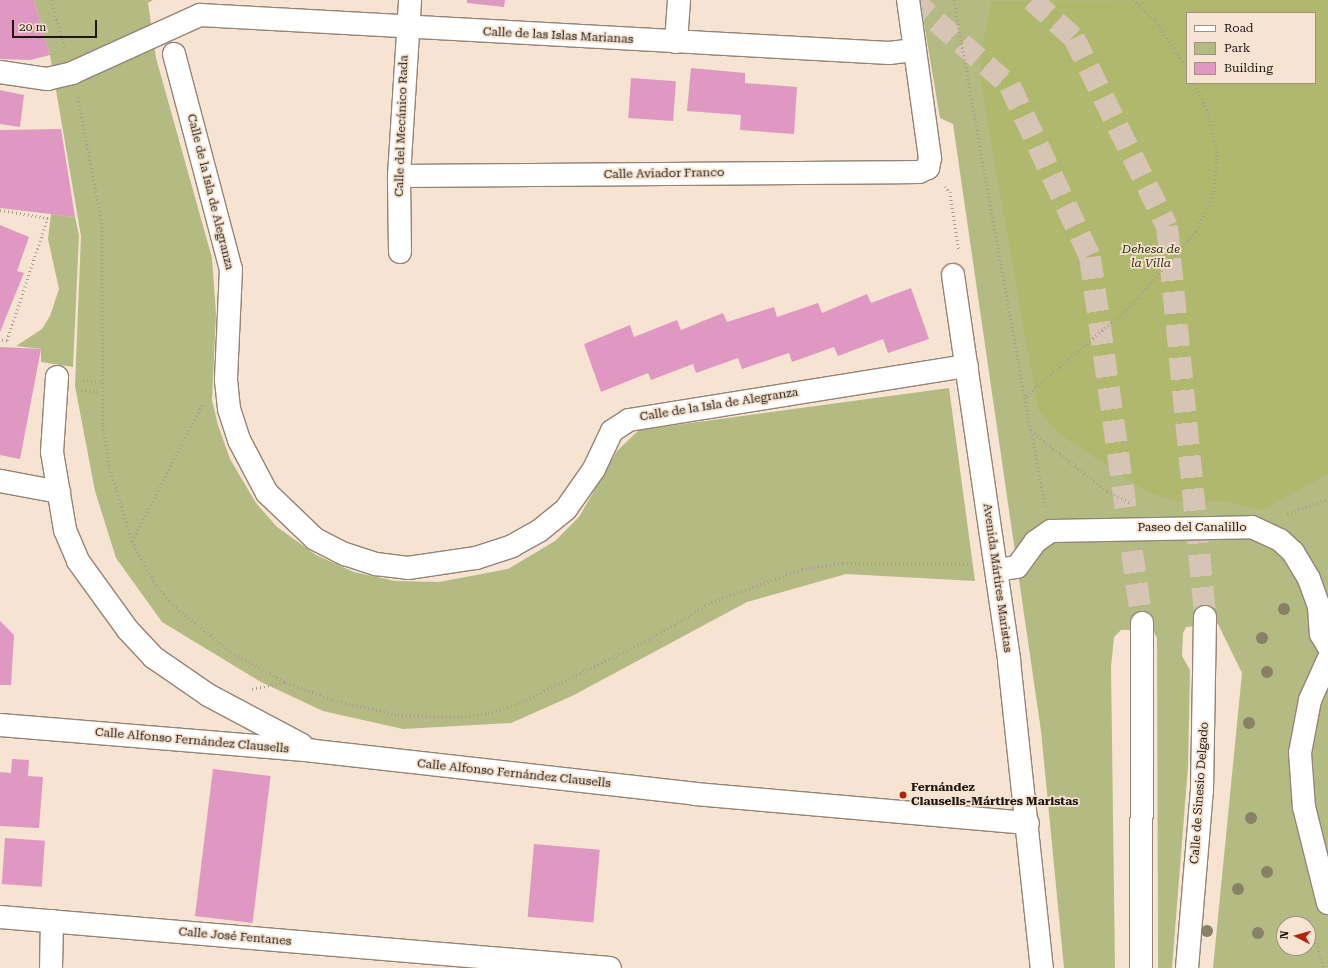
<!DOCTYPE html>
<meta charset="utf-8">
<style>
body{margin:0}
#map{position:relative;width:1328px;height:968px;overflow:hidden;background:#f6e3d2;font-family:"Roboto Serif",serif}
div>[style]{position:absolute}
.green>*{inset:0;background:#b3bb82}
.forest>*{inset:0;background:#afb86c}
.building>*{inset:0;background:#df98c1;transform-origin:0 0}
.primary-tunnel>*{height:22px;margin-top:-11px;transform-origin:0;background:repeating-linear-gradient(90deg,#d6c4b5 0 22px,transparent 0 33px)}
.path>*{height:2.5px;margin-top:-1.25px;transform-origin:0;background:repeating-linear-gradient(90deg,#ab9c8f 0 1px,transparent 0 4px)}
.roads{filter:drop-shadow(1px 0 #958475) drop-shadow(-1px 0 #958475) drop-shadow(0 1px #958475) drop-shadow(0 -1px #958475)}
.street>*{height:22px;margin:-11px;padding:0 11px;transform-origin:11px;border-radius:11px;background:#fff}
.primary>*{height:22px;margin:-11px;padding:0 11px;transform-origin:11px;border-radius:11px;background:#fff}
.trees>*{width:12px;height:12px;margin:-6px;border-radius:50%;background:#878167}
.dots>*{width:11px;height:11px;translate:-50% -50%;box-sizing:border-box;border:2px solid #f6e3d2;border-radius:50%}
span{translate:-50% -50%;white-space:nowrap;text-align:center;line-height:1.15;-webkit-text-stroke:3.5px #f6e3d2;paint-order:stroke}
.street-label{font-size:12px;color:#1e1711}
.park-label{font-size:12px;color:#2d300f;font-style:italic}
.poi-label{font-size:12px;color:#1e1711;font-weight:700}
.left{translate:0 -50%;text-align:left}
.legend{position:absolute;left:1186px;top:12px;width:130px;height:72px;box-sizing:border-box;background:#f6e3d2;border:1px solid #a09185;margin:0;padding:5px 7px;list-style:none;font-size:12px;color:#1e1711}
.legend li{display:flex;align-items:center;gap:8px;height:20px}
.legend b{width:20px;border:1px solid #a09185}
.north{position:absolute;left:1276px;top:916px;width:40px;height:40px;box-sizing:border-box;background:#f6e3d2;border:1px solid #a09185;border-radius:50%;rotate:276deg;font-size:11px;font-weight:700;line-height:16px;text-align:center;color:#1e1711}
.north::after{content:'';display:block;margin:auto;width:14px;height:18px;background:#b2240e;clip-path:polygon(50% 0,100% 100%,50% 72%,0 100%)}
.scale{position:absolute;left:12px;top:20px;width:85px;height:18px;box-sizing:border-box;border:2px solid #1e1711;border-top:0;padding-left:5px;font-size:12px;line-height:14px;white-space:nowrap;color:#1e1711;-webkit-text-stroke:3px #f6e3d2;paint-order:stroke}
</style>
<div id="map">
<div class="green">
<i style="clip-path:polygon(34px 0,153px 0,148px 3px,156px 58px,212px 258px,216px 314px,212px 400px,218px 425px,230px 459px,256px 503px,277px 527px,316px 555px,354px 572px,395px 581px,439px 582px,508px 569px,555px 541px,579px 517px,617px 451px,639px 430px,949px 388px,975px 581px,846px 574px,747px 602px,572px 696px,511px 723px,403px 729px,323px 711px,261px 682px,162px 622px,116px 558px,95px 491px,75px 386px,81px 236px,50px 55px)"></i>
<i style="clip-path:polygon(evenodd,926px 0,1328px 0,1328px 968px,1213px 968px,1242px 673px,1218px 624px,1186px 627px,1183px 633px,1182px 656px,1190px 670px,1188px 766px,1172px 968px,1158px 968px,1157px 638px,1153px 630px,1121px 630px,1114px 637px,1111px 667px,1115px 968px,1064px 968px,1041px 731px,953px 124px,940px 118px,921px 6px,926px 0,1187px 13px,1315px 13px,1315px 83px,1187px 83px,1187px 13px,926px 0,1284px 924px,1308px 924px,1308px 948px,1284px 948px,1284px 924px)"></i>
<i style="clip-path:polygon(51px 214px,75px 217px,79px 235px,73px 367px,41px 362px,41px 349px,16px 346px,42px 329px,50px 316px,59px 289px,48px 239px)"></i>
</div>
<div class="forest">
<i style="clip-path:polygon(evenodd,1328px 0,1328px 474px,1262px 510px,1222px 501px,1177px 501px,1147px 492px,1059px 434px,1038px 409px,980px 79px,984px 38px,992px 1px,1328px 0,1187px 13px,1315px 13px,1315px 83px,1187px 83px,1187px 13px)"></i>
</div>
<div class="building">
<i style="clip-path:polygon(0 0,34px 0,50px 55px,30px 60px,0 59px)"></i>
<i style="clip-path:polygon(467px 0,505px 0,504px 7px,467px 3px)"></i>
<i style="clip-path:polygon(691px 68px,745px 73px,745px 83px,797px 87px,794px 134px,740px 130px,741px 115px,687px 111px)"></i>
<i style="left:631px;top:78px;width:45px;height:40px;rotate:4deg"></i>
<i style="clip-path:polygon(0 90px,24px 95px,20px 127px,0 124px)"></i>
<i style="clip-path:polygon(61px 129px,75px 217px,0 208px,0 130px)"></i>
<i style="clip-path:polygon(0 225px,29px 237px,17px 271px,24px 273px,0 332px)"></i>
<i style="clip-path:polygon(911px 288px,929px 339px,888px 353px,883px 339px,838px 356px,834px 347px,792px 362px,789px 353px,742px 369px,738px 358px,696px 373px,693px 364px,651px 380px,648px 373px,601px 392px,584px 344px,630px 325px,634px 337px,677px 320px,681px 330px,723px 313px,727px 322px,774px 307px,777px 317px,818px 303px,822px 313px,867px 294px,871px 303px)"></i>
<i style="clip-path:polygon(0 347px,41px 349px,20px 459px,0 455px)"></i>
<i style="clip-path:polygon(0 621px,14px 635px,11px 685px,0 685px)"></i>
<i style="clip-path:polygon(12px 759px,29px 760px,28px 776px,43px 777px,39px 828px,0 826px,0 772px,11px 773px)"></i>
<i style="left:213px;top:769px;width:58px;height:148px;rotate:7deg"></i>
<i style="left:5px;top:838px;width:40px;height:46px;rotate:4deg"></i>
<i style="left:534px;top:844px;width:66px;height:73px;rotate:5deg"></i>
</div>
<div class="primary-tunnel">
<i style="left:912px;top:0;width:130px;rotate:41.3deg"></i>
<i style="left:1010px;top:86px;width:189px;rotate:64.9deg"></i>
<i style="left:1090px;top:257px;width:370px;rotate:81.9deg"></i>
<i style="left:1032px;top:0;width:57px;rotate:42.1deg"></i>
<i style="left:1074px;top:38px;width:210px;rotate:63.7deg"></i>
<i style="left:1167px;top:226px;width:393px;rotate:84.4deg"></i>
</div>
<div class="path">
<i style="left:51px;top:0;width:50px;rotate:73.7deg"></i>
<i style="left:954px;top:0;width:438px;rotate:79.9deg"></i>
<i style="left:1133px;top:0;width:31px;rotate:42deg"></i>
<i style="left:1156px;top:21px;width:56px;rotate:56.6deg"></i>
<i style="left:78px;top:97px;width:128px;rotate:79.2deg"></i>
<i style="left:102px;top:223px;width:202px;rotate:89.7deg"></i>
<i style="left:103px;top:425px;width:44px;rotate:80.8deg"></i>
<i style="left:110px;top:468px;width:76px;rotate:73.2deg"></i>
<i style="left:132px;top:541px;width:46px;rotate:61.2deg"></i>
<i style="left:154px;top:581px;width:31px;rotate:52deg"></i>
<i style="left:173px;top:605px;width:75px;rotate:39deg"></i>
<i style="left:231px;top:652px;width:63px;rotate:28.6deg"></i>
<i style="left:286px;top:682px;width:50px;rotate:21deg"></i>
<i style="left:333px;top:700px;width:67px;rotate:13deg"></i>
<i style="left:398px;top:715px;width:63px;rotate:1.8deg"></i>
<i style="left:461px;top:717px;width:27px;rotate:-8deg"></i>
<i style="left:488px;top:713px;width:28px;rotate:-17deg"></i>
<i style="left:515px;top:705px;width:150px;rotate:-26.1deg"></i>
<i style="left:650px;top:639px;width:71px;rotate:-31.2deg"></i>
<i style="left:711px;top:602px;width:97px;rotate:-19.9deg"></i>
<i style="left:802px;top:569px;width:41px;rotate:-8.3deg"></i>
<i style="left:843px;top:563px;width:127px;rotate:0.5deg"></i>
<i style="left:945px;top:186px;width:8px;rotate:50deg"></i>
<i style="left:950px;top:192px;width:59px;rotate:81.2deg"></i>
<i style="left:0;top:210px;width:49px;rotate:9.5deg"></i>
<i style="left:48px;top:218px;width:130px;rotate:108.4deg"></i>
<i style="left:7px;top:341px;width:7px;rotate:-172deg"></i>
<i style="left:83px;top:380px;width:18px;rotate:6deg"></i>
<i style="left:81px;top:390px;width:20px;rotate:6deg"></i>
<i style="left:1026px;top:396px;width:136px;rotate:-40.8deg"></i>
<i style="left:1129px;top:307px;width:101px;rotate:-48.6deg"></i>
<i style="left:1196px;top:231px;width:43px;rotate:-65.2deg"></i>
<i style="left:1214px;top:192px;width:39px;rotate:-86deg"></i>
<i style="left:1217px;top:153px;width:40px;rotate:-103deg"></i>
<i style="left:1208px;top:114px;width:34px;rotate:-113deg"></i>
<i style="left:1045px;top:507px;width:77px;rotate:-100.4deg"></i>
<i style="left:1031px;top:431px;width:97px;rotate:38.3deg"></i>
<i style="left:1107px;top:491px;width:28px;rotate:26deg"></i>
<i style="left:1287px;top:514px;width:44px;rotate:-20.1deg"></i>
<i style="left:132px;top:541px;width:153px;rotate:-62.8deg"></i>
<i style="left:252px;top:689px;width:35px;rotate:-12deg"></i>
<i style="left:1309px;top:920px;width:50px;rotate:72.6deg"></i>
</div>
<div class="roads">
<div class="street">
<i style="left:200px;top:15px;width:690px;rotate:3.16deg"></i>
<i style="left:889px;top:53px;width:26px;rotate:-7deg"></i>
<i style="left:676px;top:42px;width:42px;rotate:-85.9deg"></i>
<i style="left:174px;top:54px;width:222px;rotate:75.2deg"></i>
<i style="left:231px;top:269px;width:111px;rotate:92.6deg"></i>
<i style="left:226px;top:380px;width:29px;rotate:84deg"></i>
<i style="left:229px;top:409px;width:33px;rotate:72deg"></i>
<i style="left:239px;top:440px;width:60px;rotate:62.2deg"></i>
<i style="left:267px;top:493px;width:66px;rotate:43.8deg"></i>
<i style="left:315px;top:539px;width:34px;rotate:27deg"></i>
<i style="left:345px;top:554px;width:33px;rotate:18deg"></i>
<i style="left:376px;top:564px;width:32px;rotate:7deg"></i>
<i style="left:408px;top:568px;width:69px;rotate:-8.4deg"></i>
<i style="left:476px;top:558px;width:38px;rotate:-18deg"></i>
<i style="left:512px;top:546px;width:31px;rotate:-29deg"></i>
<i style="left:539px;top:531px;width:35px;rotate:-39deg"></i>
<i style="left:566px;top:509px;width:49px;rotate:-55deg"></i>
<i style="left:594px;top:469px;width:42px;rotate:-64.7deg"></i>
<i style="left:612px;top:431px;width:20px;rotate:-33deg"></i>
<i style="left:629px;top:420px;width:342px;rotate:-9.1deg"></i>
<i style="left:0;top:72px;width:48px;rotate:8.5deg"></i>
<i style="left:47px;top:79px;width:26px;rotate:-13deg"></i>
<i style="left:72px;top:73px;width:141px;rotate:-24.4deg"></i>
<i style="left:399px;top:176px;width:520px;rotate:-0.44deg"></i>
<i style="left:919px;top:172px;width:10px;rotate:-24deg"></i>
<i style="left:928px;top:168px;width:10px;rotate:-79deg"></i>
<i style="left:930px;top:158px;width:160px;rotate:-97.9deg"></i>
<i style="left:400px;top:252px;width:76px;rotate:-90.8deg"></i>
<i style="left:399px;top:176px;width:176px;rotate:-86.4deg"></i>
<i style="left:953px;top:275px;width:390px;rotate:81.7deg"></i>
<i style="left:1009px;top:661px;width:309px;rotate:83.9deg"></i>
<i style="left:57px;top:377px;width:75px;rotate:93.8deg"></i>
<i style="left:52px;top:452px;width:79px;rotate:80.5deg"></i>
<i style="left:65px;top:530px;width:34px;rotate:67deg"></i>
<i style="left:78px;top:561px;width:85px;rotate:54.1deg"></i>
<i style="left:128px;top:630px;width:37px;rotate:47deg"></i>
<i style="left:153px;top:657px;width:67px;rotate:34.6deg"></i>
<i style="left:208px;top:695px;width:106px;rotate:28deg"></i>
<i style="left:0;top:481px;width:60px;rotate:10.6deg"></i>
<i style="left:997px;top:570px;width:20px;rotate:-9deg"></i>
<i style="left:1017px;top:567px;width:31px;rotate:-54deg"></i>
<i style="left:1035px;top:542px;width:19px;rotate:-35deg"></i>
<i style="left:1051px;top:531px;width:201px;rotate:-1.1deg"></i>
<i style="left:1252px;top:527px;width:31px;rotate:25deg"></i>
<i style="left:1280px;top:540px;width:18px;rotate:43deg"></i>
<i style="left:1293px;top:552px;width:31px;rotate:59deg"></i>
<i style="left:1309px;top:579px;width:30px;rotate:70deg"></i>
<i style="left:1319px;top:607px;width:27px;rotate:86deg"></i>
<i style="left:1321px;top:634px;width:14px;rotate:60deg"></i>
<i style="left:1328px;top:660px;width:44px;rotate:114.2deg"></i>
<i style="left:1310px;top:700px;width:54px;rotate:100.7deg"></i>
<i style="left:1300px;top:753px;width:54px;rotate:85.8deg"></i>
<i style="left:1304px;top:807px;width:99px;rotate:76deg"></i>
<i style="left:0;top:725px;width:315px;rotate:4.7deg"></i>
<i style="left:314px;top:751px;width:383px;rotate:6.4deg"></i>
<i style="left:695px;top:794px;width:334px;rotate:5deg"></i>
<i style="left:0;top:917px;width:612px;rotate:4.78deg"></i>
<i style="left:51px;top:968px;width:47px;rotate:-88.8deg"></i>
</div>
<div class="primary">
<i style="left:1141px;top:968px;width:345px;rotate:-89.8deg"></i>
<i style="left:1187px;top:968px;width:179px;rotate:-85.2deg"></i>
<i style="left:1202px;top:790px;width:173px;rotate:-89deg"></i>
</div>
</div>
<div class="trees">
<i style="left:1284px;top:609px"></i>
<i style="left:1262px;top:638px"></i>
<i style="left:1267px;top:672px"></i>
<i style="left:1249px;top:723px"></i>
<i style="left:1251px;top:818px"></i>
<i style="left:1267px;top:872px"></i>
<i style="left:1238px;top:889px"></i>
<i style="left:1207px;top:931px"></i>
<i style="left:1258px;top:933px"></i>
</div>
<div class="dots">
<i style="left:903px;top:795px;background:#b2240e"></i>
</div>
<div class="street-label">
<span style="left:558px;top:36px;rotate:3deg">Calle de las Islas Marianas</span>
<span style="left:402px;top:126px;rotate:-88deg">Calle del Mecánico Rada</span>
<span style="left:664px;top:174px;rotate:-1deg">Calle Aviador Franco</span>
<span style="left:210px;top:192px;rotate:76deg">Calle de la Isla de Alegranza</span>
<span style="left:719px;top:405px;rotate:-9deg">Calle de la Isla de Alegranza</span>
<span style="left:1192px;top:528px">Paseo del Canalillo</span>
<span style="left:997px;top:578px;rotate:82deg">Avenida Mártires Maristas</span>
<span style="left:192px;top:741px;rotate:5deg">Calle Alfonso Fernández Clausells</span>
<span style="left:514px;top:774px;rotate:6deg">Calle Alfonso Fernández Clausells</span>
<span style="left:1200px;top:793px;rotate:-86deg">Calle de Sinesio Delgado</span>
<span style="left:235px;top:937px;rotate:5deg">Calle José Fentanes</span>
</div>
<div class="park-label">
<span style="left:1151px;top:257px">Dehesa de<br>la Villa</span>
</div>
<div class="poi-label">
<span class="left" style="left:911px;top:795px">Fernández<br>Clausells-Mártires Maristas</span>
</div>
<ul class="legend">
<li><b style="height:5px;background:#fff"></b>Road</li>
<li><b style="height:11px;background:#b3bb82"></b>Park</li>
<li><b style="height:11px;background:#df98c1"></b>Building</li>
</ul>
<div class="north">N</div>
<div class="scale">20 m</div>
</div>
